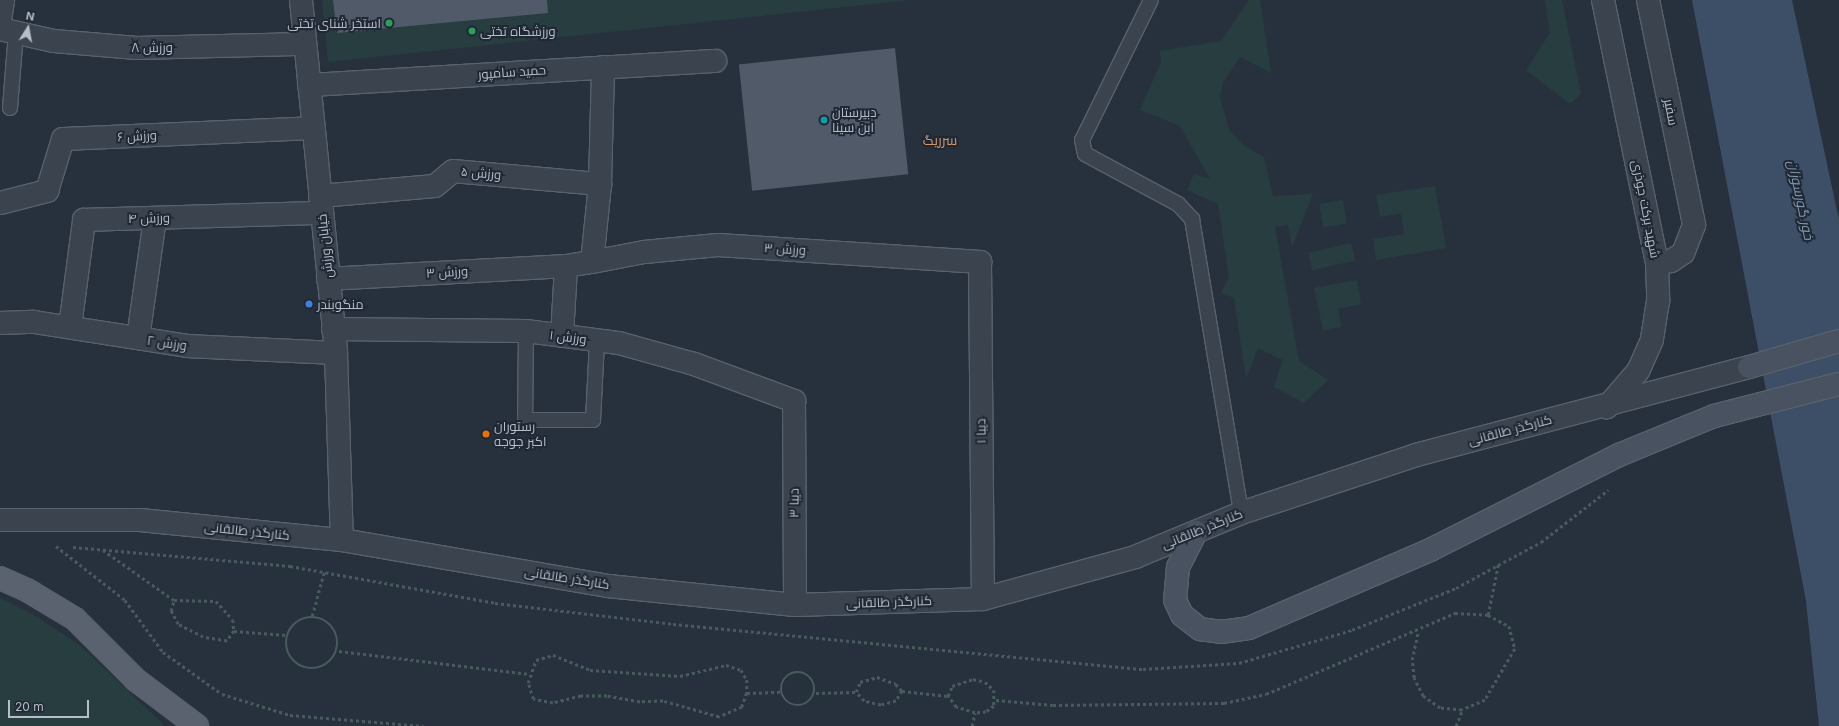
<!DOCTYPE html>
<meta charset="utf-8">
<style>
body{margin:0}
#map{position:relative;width:1839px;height:726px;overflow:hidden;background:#27313e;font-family:Inter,Cairo,sans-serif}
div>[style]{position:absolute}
.green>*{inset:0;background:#283d3f;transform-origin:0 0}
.water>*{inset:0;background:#3d4f66}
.building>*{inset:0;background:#505a69;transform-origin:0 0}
.path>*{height:2.5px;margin-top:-1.25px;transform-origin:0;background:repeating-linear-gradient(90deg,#475a5c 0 3px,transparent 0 6px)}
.path>.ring{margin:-1.25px;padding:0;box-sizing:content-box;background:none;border:2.5px solid #475a5c;border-radius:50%}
.roads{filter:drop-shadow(1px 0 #58616c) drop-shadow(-1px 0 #58616c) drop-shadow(0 1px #58616c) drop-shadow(0 -1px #58616c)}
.service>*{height:14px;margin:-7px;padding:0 7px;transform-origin:7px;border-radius:7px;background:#3a434e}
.minor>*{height:22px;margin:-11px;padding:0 11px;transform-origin:11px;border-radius:11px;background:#3a434e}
.tertiary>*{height:22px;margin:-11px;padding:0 11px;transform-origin:11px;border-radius:11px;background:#3a434e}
.secondary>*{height:22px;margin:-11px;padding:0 11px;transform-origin:11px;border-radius:11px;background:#495261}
.primary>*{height:22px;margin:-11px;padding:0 11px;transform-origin:11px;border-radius:11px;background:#59626e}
.dots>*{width:11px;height:11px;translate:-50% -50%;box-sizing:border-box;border:2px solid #1f2834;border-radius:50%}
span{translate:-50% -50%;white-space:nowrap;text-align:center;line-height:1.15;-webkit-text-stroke:4px #1f2834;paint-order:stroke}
.poi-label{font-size:13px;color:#b7bec9}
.right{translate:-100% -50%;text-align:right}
.left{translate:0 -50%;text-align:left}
.street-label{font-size:13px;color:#b7bec9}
.neighbourhood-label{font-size:14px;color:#cf956b}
.water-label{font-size:14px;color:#8095af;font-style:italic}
.north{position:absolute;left:8px;top:8px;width:40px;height:40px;-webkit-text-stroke:3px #1f2834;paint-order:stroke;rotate:11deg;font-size:11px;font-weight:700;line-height:16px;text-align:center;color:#b7bec9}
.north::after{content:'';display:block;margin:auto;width:14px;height:18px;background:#b7bec9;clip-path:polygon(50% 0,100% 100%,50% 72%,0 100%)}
.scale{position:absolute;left:8px;top:700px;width:81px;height:18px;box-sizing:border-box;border:2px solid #b7bec9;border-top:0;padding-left:5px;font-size:12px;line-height:14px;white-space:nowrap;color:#b7bec9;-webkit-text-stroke:3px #1f2834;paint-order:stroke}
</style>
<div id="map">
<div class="green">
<i style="clip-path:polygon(322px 0,911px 0,328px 62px)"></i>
<i style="clip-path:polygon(1249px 0,1260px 0,1271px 73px,1240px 57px,1223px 83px,1220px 98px,1229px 130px,1243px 145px,1264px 157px,1273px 196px,1313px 194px,1292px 247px,1288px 225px,1275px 227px,1299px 361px,1328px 380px,1304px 403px,1274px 387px,1283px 360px,1258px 348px,1246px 379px,1234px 298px,1221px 293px,1229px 277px,1218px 204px,1187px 190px,1194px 174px,1210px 179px,1180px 126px,1140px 110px,1161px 62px,1160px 51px,1221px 41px)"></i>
<i style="clip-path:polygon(1545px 0,1562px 0,1581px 94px,1570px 104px,1526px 70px,1550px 33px)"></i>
<i style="clip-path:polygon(1435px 186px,1446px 248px,1376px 260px,1373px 239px,1404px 234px,1401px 213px,1380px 217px,1376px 195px)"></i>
<i style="left:1343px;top:200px;width:24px;height:24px;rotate:81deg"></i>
<i style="left:1351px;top:243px;width:18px;height:44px;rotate:77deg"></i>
<i style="clip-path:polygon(1357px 280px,1361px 304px,1338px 309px,1341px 327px,1323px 330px,1314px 288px)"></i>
<i style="clip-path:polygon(0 598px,34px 615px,81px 646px,165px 726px,0 726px)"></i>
</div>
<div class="water">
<i style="clip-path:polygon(1692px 0,1792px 0,1839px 220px,1839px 726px,1819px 726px,1806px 601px)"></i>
</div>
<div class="building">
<i style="clip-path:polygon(333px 0,547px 0,548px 13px,337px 33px)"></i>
<i style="left:895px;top:48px;width:127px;height:157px;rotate:84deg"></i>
</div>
<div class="path">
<i style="left:56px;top:546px;width:88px;rotate:38deg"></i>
<i style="left:125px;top:600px;width:64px;rotate:53.8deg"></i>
<i style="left:163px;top:652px;width:72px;rotate:35.4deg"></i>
<i style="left:222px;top:694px;width:71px;rotate:17.2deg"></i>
<i style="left:290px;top:715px;width:134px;rotate:4.7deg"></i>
<i style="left:73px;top:547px;width:218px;rotate:5deg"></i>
<i style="left:290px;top:566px;width:208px;rotate:10.2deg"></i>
<i style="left:495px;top:603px;width:179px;rotate:6.7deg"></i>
<i style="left:673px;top:624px;width:472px;rotate:5.5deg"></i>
<i style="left:1143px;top:669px;width:96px;rotate:-3.6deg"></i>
<i style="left:1239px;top:663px;width:118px;rotate:-16.3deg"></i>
<i style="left:1352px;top:630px;width:112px;rotate:-22deg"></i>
<i style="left:1456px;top:588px;width:48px;rotate:-28.7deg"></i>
<i style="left:1498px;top:565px;width:49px;rotate:-28.1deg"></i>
<i style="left:1541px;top:542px;width:85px;rotate:-37.8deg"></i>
<i style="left:103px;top:550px;width:87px;rotate:35.2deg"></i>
<i style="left:174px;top:600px;width:42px;rotate:1.4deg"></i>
<i style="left:216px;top:601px;width:25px;rotate:48deg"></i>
<i style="left:233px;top:620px;width:11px;rotate:85deg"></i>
<i style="left:234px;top:631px;width:12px;rotate:125deg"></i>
<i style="left:227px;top:641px;width:24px;rotate:-171deg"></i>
<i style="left:203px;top:637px;width:28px;rotate:-153deg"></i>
<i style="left:178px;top:624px;width:15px;rotate:-118deg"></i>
<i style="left:171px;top:611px;width:11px;rotate:-75deg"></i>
<i style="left:1488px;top:615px;width:51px;rotate:-78.7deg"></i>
<i style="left:312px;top:616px;width:46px;rotate:-74.7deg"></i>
<i class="ring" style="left:286px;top:617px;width:49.5px;height:49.5px"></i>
<i style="left:234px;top:631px;width:52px;rotate:4.4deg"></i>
<i style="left:339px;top:651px;width:192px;rotate:6.9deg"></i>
<i style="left:553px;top:655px;width:40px;rotate:22deg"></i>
<i style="left:590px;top:670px;width:90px;rotate:3.8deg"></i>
<i style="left:680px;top:676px;width:47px;rotate:-13.4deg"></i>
<i style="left:726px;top:665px;width:16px;rotate:18deg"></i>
<i style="left:741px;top:670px;width:12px;rotate:59deg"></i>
<i style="left:747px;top:680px;width:13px;rotate:90deg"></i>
<i style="left:747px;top:693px;width:15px;rotate:110deg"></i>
<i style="left:742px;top:707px;width:25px;rotate:157deg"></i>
<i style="left:719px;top:717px;width:58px;rotate:-164.1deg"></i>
<i style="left:663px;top:701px;width:23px;rotate:178deg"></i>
<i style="left:640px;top:702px;width:34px;rotate:-170deg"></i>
<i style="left:607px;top:696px;width:26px;rotate:180deg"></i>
<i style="left:581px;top:696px;width:29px;rotate:166deg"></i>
<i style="left:553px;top:703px;width:20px;rotate:-169deg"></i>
<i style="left:533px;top:699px;width:17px;rotate:-107deg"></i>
<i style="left:528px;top:683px;width:24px;rotate:-71deg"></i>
<i style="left:536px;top:660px;width:18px;rotate:-16deg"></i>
<i class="ring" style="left:781px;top:672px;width:31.5px;height:31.5px"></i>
<i style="left:877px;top:677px;width:20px;rotate:20deg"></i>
<i style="left:896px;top:684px;width:9px;rotate:49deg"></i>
<i style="left:902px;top:691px;width:12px;rotate:121deg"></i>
<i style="left:896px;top:701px;width:16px;rotate:165deg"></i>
<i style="left:881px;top:705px;width:17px;rotate:-167deg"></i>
<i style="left:864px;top:701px;width:12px;rotate:-132deg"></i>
<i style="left:856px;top:692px;width:11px;rotate:-68deg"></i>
<i style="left:860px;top:682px;width:18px;rotate:-16deg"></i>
<i style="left:973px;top:679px;width:12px;rotate:14deg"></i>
<i style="left:985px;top:682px;width:12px;rotate:42deg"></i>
<i style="left:994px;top:690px;width:16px;rotate:90deg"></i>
<i style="left:994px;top:706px;width:10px;rotate:143deg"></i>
<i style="left:986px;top:712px;width:11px;rotate:175deg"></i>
<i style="left:975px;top:713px;width:20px;rotate:-162deg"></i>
<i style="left:956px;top:707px;width:14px;rotate:-126deg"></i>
<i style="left:948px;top:696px;width:11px;rotate:-68deg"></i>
<i style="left:952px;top:686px;width:22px;rotate:-18deg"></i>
<i style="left:902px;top:691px;width:46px;rotate:6.2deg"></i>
<i style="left:747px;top:693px;width:33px;rotate:-2deg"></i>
<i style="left:816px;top:693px;width:40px;rotate:-1.4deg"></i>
<i style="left:996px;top:700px;width:57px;rotate:5deg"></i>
<i style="left:1053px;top:705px;width:171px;rotate:-0.7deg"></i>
<i style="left:1224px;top:703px;width:43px;rotate:-12.1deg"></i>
<i style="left:1266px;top:694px;width:206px;rotate:-23.2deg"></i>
<i style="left:1455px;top:613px;width:33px;rotate:3deg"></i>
<i style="left:1488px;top:615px;width:24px;rotate:28deg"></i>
<i style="left:1509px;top:626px;width:24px;rotate:75deg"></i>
<i style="left:1515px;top:649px;width:59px;rotate:120.5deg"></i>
<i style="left:1485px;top:700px;width:25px;rotate:157deg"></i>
<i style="left:1462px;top:710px;width:22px;rotate:-175deg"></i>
<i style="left:1440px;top:708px;width:21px;rotate:-145deg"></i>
<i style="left:1423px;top:696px;width:20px;rotate:-117deg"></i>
<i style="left:1414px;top:678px;width:18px;rotate:-96deg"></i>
<i style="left:1412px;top:660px;width:30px;rotate:-78deg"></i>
<i style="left:972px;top:726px;width:13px;rotate:-77deg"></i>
<i style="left:1456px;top:726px;width:17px;rotate:-69deg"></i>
</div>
<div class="roads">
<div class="service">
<i style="left:1151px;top:0;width:156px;rotate:116.2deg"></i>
<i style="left:1082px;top:140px;width:14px;rotate:78deg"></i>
<i style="left:1085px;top:154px;width:106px;rotate:28.3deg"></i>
<i style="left:1178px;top:204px;width:21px;rotate:47deg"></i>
<i style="left:1192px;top:219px;width:298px;rotate:80.5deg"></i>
<i style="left:10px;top:108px;width:76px;rotate:-85.5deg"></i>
<i style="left:526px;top:331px;width:89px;rotate:90.6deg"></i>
<i style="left:525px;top:420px;width:68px"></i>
<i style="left:593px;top:420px;width:79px;rotate:-87.1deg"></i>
</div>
<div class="minor">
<i style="left:0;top:20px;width:20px;rotate:-81deg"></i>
<i style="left:0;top:29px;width:55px;rotate:12.5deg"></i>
<i style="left:54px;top:41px;width:83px;rotate:4.8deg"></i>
<i style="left:137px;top:48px;width:168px;rotate:-1.4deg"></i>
<i style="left:309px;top:85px;width:407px;rotate:-3.4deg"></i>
<i style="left:320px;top:196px;width:115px;rotate:-5deg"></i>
<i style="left:435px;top:186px;width:23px;rotate:-40deg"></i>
<i style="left:453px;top:171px;width:148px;rotate:5.1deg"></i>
<i style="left:0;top:203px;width:49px;rotate:-14.3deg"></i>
<i style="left:47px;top:191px;width:54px;rotate:-72.9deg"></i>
<i style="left:63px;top:139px;width:250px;rotate:-2.5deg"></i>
<i style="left:592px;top:262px;width:53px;rotate:-10.9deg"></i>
<i style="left:644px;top:252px;width:74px;rotate:-5.4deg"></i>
<i style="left:718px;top:245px;width:263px;rotate:3.7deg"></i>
<i style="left:980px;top:262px;width:337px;rotate:89.5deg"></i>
<i style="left:328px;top:279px;width:238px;rotate:-3.1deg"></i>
<i style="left:0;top:323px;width:34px;rotate:-2deg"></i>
<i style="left:34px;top:322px;width:155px;rotate:8.9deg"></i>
<i style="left:187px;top:346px;width:149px;rotate:2.7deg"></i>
<i style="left:70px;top:327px;width:108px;rotate:-82.5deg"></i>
<i style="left:84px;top:220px;width:238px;rotate:-1.7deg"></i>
<i style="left:333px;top:329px;width:193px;rotate:0.6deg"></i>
<i style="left:526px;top:331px;width:94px;rotate:7.4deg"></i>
<i style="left:619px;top:343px;width:78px;rotate:15.6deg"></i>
<i style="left:694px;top:364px;width:107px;rotate:20.3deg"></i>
<i style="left:794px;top:401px;width:204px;rotate:89.7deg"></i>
<i style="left:562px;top:336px;width:70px;rotate:-86.7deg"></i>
<i style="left:566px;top:266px;width:26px;rotate:-9deg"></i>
<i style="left:592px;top:262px;width:78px;rotate:-84.1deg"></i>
<i style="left:600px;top:184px;width:117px;rotate:-88.5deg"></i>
<i style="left:138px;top:338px;width:121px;rotate:-81.9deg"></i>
</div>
<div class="tertiary">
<i style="left:301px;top:0;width:355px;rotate:84.3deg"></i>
<i style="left:336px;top:353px;width:187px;rotate:88.2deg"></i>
<i style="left:1603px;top:0;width:268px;rotate:78.4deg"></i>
<i style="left:1657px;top:263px;width:38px;rotate:88deg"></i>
<i style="left:1658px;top:301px;width:39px;rotate:99deg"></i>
<i style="left:1652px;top:340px;width:34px;rotate:114deg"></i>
<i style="left:1638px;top:371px;width:48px;rotate:130.7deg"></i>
<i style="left:1648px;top:0;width:230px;rotate:78.4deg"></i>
<i style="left:1694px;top:225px;width:30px;rotate:111deg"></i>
<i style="left:1683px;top:253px;width:14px;rotate:146deg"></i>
<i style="left:1671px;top:261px;width:14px;rotate:172deg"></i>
<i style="left:0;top:520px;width:140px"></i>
<i style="left:140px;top:520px;width:203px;rotate:5.7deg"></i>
<i style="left:342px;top:540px;width:270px;rotate:9.8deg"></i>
<i style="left:608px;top:586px;width:188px;rotate:5.8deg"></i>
<i style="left:795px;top:605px;width:188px;rotate:-1.8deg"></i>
<i style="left:983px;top:599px;width:158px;rotate:-15.4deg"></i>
<i style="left:1135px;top:557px;width:115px;rotate:-22.5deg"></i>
<i style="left:1241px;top:513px;width:184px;rotate:-18.3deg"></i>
<i style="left:1416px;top:455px;width:344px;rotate:-14.8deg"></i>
</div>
<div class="secondary">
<i style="left:1749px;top:367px;width:94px;rotate:-16.1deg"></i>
<i style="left:1196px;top:532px;width:39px;rotate:117deg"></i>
<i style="left:1178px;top:567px;width:33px;rotate:95deg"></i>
<i style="left:1175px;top:600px;width:17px;rotate:65deg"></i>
<i style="left:1182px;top:615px;width:23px;rotate:38deg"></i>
<i style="left:1200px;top:629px;width:21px;rotate:8deg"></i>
<i style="left:1221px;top:632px;width:28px;rotate:-8deg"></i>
<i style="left:1249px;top:628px;width:199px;rotate:-23.3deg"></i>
<i style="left:1432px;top:549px;width:209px;rotate:-26.7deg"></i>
<i style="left:1619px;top:455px;width:74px;rotate:-22.4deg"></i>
<i style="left:1687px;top:427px;width:29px;rotate:-22deg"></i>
<i style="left:1714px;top:416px;width:129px;rotate:-14.4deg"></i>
</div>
<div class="primary">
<i style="left:0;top:578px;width:30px;rotate:24deg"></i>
<i style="left:27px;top:590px;width:56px;rotate:31.1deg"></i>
<i style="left:75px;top:619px;width:86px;rotate:45deg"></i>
<i style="left:136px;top:680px;width:76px;rotate:37deg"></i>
</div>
</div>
<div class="dots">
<i style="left:389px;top:23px;background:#2e9e5b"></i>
<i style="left:472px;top:31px;background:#2e9e5b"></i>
<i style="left:824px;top:120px;background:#0f9aa8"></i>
<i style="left:309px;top:304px;background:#3f7fe0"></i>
<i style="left:486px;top:434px;background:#e8710a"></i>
</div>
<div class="poi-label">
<span class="right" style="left:381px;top:23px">استخر شنای تختی</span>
<span class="left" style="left:480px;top:31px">ورزشگاه تختی</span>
<span class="left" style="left:832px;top:120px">دبیرستان<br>ابن سینا</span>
<span class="left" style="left:317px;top:304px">منگوبندر</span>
<span class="left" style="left:494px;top:434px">رستوران<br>اکبر جوجه</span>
</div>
<div class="street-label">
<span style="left:152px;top:47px">ورزش ۸</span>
<span style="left:512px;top:72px;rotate:-4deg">حمید سامپور</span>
<span style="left:1671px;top:112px;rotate:79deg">سفیر</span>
<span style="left:137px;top:136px;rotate:-3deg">ورزش ۶</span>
<span style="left:481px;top:173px;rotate:5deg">ورزش ۵</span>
<span style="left:1646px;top:209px;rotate:79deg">شهید برکت جوذری</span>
<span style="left:149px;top:218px;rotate:-1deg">ورزش ۴</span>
<span style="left:325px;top:246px;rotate:-96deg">خیابان ورزش</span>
<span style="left:785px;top:249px;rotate:4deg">ورزش ۳</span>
<span style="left:447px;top:272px;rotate:-3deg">ورزش ۳</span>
<span style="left:568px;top:337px;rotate:7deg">ورزش ۱</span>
<span style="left:167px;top:343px;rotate:8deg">ورزش ۲</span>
<span style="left:1510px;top:430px;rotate:-15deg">کنارگذر طالقانی</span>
<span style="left:981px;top:431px;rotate:-91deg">دیبا ۱</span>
<span style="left:794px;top:503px;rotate:-90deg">دیبا ۳</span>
<span style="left:1202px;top:529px;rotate:-22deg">کنارگذر طالقانی</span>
<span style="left:247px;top:531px;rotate:6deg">کنارگذر طالقانی</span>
<span style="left:567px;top:578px;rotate:9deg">کنارگذر طالقانی</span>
<span style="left:889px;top:602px;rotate:-2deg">کنارگذر طالقانی</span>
</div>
<div class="neighbourhood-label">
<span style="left:940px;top:140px">سرریگ</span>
</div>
<div class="water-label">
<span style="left:1801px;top:200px;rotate:78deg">خور گورسوزان</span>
</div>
<div class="north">N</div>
<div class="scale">20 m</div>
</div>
